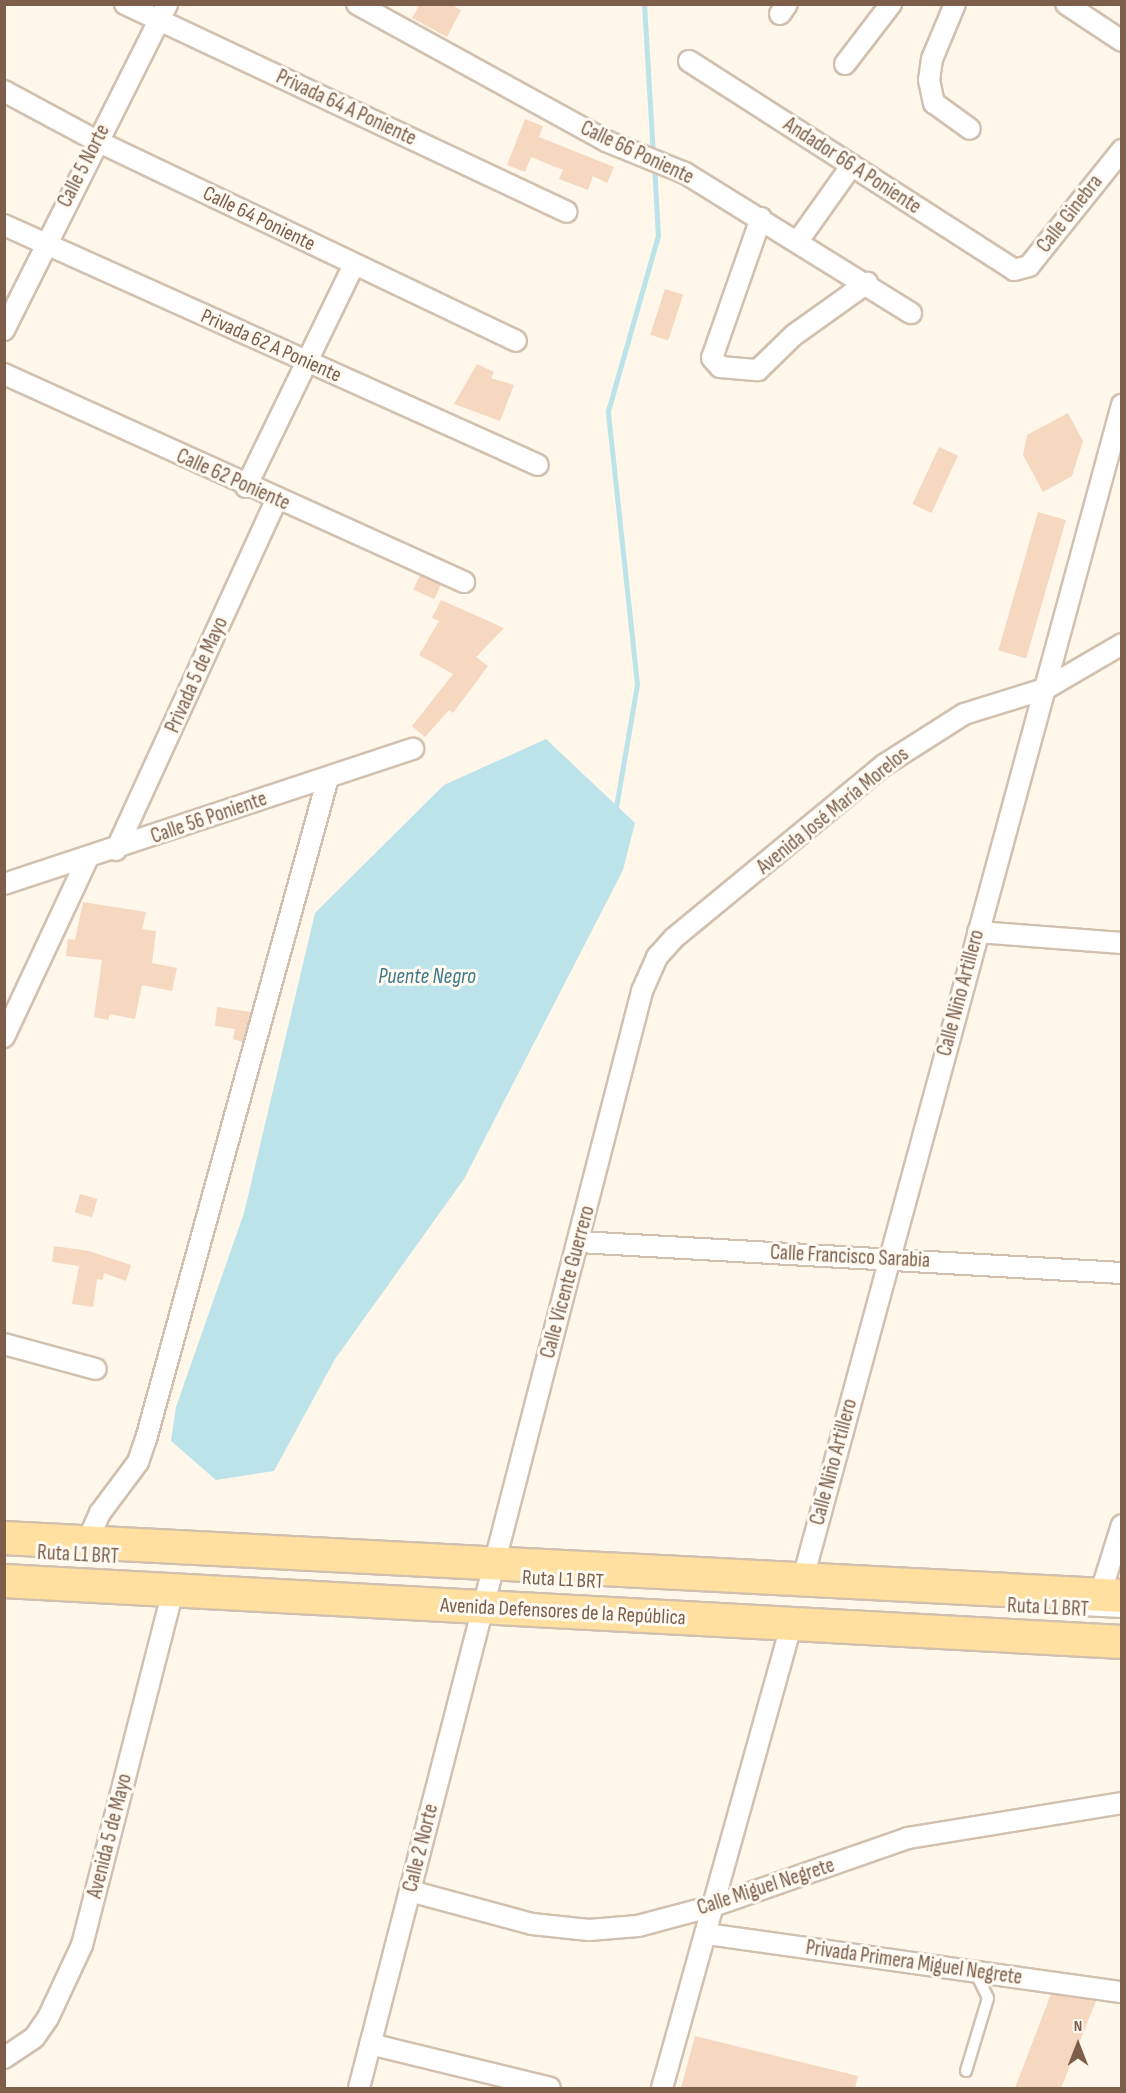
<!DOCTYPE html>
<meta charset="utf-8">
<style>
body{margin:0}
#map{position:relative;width:1126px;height:2093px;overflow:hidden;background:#fef7ea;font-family:"Sofia Sans Condensed",sans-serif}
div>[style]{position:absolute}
.water>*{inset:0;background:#bce2ea}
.stream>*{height:5px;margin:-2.5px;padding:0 2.5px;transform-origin:2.5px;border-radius:2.5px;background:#bce2ea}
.building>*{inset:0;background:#f6d8c0;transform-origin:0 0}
.roads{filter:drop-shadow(2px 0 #d2c0ae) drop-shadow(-2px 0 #d2c0ae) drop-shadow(0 2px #d2c0ae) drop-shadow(0 -2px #d2c0ae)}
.lane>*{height:10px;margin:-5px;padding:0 5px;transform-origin:5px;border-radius:5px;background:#fff}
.street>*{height:20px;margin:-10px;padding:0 10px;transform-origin:10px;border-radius:10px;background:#fff}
.primary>*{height:32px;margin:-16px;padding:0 16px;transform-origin:16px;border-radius:16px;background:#ffe0a0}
span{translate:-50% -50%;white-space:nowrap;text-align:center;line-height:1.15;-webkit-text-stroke:6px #fffbf2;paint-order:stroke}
.street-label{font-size:21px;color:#7c5e4a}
.water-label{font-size:22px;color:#3f7a89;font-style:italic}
.frame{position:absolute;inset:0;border:6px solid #7c5e4a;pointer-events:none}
.north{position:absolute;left:1048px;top:2015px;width:60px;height:60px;-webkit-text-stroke:4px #fffbf2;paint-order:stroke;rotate:0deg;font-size:16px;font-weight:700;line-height:24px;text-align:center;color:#7c5e4a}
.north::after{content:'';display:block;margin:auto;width:21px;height:27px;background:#7c5e4a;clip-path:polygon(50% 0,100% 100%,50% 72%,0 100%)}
</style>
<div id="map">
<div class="water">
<i style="clip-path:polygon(546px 739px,635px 823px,623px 870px,464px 1179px,335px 1359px,274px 1471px,216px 1480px,171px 1441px,176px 1407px,244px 1213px,315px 913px,444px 785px)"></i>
</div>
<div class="stream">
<i style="left:644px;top:4px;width:152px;rotate:86.6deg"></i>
<i style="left:615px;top:813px;width:131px;rotate:-80.3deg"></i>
<i style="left:637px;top:684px;width:275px;rotate:-96.1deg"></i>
<i style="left:608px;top:411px;width:182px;rotate:-74.1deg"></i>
<i style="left:658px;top:236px;width:71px;rotate:-93.2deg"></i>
</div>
<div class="building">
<i style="clip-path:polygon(420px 4px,450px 4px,461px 10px,447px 37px,412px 18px)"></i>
<i style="clip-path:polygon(525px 119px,543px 126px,539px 137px,614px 167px,607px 183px,593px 176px,588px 190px,559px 179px,563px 170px,531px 157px,525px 172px,507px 165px)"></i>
<i style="left:665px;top:289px;width:19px;height:48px;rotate:18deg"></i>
<i style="clip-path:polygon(477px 364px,494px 372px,491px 378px,514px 385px,500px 421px,454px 404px)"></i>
<i style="clip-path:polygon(1068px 413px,1083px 441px,1072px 476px,1043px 492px,1023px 455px,1027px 435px)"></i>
<i style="left:939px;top:447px;width:21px;height:63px;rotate:25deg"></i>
<i style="left:1038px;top:512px;width:29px;height:144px;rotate:16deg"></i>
<i style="left:420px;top:575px;width:23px;height:16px;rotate:25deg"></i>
<i style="clip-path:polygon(441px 600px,504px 628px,476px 657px,488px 666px,453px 713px,449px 710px,425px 737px,412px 726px,453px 674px,419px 655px,439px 621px,432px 618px)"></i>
<i style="clip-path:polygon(83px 902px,146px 912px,142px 929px,156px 931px,152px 963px,177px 968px,172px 991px,142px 985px,135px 1019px,110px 1014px,108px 1020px,94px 1017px,102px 960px,66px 956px,68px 939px,75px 940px)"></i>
<i style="clip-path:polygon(217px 1007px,251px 1012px,243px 1042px,233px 1039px,235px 1029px,215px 1026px)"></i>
<i style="left:80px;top:1194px;width:18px;height:19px;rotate:16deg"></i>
<i style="clip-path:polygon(54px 1246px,89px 1251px,131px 1265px,126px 1281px,104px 1273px,103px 1280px,97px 1279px,93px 1307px,72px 1304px,79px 1266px,52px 1262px)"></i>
<i style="clip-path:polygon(1051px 1994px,1096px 2001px,1061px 2088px,1015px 2088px)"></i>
<i style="clip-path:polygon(695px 2036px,858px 2076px,855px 2088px,681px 2088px)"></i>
</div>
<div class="roads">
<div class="lane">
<i style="left:1083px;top:1610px;width:39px;rotate:3deg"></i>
<i style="left:966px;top:2071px;width:76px;rotate:-73.2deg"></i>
<i style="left:988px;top:1998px;width:30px;rotate:-116deg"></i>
</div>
<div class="street">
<i style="left:125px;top:4px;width:488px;rotate:25.2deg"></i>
<i style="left:357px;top:4px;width:284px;rotate:28.8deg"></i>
<i style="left:606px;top:141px;width:85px;rotate:22.1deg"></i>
<i style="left:685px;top:173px;width:266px;rotate:31.8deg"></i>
<i style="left:955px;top:4px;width:60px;rotate:112.7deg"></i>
<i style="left:932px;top:59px;width:21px;rotate:98deg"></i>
<i style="left:929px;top:80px;width:24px;rotate:78deg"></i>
<i style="left:934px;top:103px;width:44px;rotate:35.8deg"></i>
<i style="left:1066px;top:4px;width:67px;rotate:33.5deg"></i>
<i style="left:780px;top:14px;width:12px;rotate:-55deg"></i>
<i style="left:689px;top:61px;width:386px;rotate:32.7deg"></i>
<i style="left:1014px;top:270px;width:16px;rotate:-15deg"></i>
<i style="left:1029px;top:266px;width:149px;rotate:-51.3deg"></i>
<i style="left:845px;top:64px;width:76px;rotate:-52.5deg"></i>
<i style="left:4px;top:91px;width:106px;rotate:28.3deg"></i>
<i style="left:97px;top:141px;width:464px;rotate:25.5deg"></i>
<i style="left:761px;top:218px;width:148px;rotate:109.3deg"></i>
<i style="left:712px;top:358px;width:12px;rotate:48deg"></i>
<i style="left:720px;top:367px;width:38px;rotate:5deg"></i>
<i style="left:758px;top:370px;width:50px;rotate:-44.2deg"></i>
<i style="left:794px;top:335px;width:90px;rotate:-35.5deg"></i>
<i style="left:4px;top:225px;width:585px;rotate:24.2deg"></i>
<i style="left:798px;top:241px;width:93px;rotate:-54.6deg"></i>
<i style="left:4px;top:330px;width:364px;rotate:-63.4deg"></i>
<i style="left:4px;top:374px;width:505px;rotate:24.33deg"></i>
<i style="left:246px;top:487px;width:247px;rotate:-64.1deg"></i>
<i style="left:116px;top:850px;width:385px;rotate:-65.4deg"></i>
<i style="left:4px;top:884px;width:431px;rotate:-18.3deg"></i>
<i style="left:978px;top:932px;width:144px;rotate:4.4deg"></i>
<i style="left:4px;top:1037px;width:195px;rotate:-64.9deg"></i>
<i style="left:579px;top:1242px;width:544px;rotate:3.27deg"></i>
<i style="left:4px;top:1344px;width:95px;rotate:15.2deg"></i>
<i style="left:87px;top:1542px;width:32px;rotate:-66deg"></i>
<i style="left:100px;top:1513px;width:64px;rotate:-53.3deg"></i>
<i style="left:138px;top:1462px;width:24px;rotate:-71deg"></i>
<i style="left:146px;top:1439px;width:686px;rotate:-74.61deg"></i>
<i style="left:802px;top:1582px;width:1220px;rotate:-74.79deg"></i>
<i style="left:1100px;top:1595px;width:73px;rotate:-72.6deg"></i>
<i style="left:410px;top:1891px;width:126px;rotate:15.1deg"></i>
<i style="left:532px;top:1924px;width:57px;rotate:6deg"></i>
<i style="left:589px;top:1930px;width:49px;rotate:-4.7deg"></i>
<i style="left:638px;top:1926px;width:78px;rotate:-14.9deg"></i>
<i style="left:713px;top:1906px;width:207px;rotate:-19.2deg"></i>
<i style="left:908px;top:1838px;width:217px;rotate:-9.3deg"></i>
<i style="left:707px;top:1934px;width:419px;rotate:8deg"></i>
<i style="left:370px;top:2044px;width:185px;rotate:13.7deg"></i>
<i style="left:4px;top:2058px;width:36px;rotate:-34deg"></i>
<i style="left:34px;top:2038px;width:24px;rotate:-55deg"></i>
<i style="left:48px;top:2018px;width:81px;rotate:-65deg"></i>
<i style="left:82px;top:1945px;width:366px;rotate:-75.6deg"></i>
<i style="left:359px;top:2088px;width:1133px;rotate:-75.53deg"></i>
<i style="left:642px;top:991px;width:37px;rotate:-66deg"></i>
<i style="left:657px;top:957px;width:25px;rotate:-48deg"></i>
<i style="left:674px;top:938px;width:272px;rotate:-39.5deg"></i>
<i style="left:884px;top:765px;width:95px;rotate:-32.5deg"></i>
<i style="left:964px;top:714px;width:85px;rotate:-17.2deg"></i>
<i style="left:1045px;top:689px;width:89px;rotate:-30.3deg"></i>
<i style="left:662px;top:2088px;width:481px;rotate:-74.4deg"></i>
</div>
<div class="primary">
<i style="left:4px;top:1538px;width:1120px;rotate:2.97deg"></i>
<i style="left:4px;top:1581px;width:1120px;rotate:3.12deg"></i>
</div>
</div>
<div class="street-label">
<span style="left:346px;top:108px;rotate:25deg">Privada 64 A Poniente</span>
<span style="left:637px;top:153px;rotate:25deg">Calle 66 Poniente</span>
<span style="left:84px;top:166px;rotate:-63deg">Calle 5 Norte</span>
<span style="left:852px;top:166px;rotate:33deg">Andador 66 A Poniente</span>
<span style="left:1070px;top:214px;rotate:-52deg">Calle Ginebra</span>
<span style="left:259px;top:219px;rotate:26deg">Calle 64 Poniente</span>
<span style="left:271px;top:346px;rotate:24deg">Privada 62 A Poniente</span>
<span style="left:233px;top:480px;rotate:24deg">Calle 62 Poniente</span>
<span style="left:197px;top:675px;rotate:-66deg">Privada 5 de Mayo</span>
<span style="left:833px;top:811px;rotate:-39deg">Avenida José María Morelos</span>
<span style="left:209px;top:818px;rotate:-19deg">Calle 56 Poniente</span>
<span style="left:961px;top:993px;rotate:-75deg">Calle Niño Artillero</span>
<span style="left:850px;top:1257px;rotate:3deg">Calle Francisco Sarabia</span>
<span style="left:568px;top:1282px;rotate:-75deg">Calle Vicente Guerrero</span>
<span style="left:834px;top:1462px;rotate:-75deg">Calle Niño Artillero</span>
<span style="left:78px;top:1555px;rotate:3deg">Ruta L1 BRT</span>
<span style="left:563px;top:1580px;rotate:3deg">Ruta L1 BRT</span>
<span style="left:1048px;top:1608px;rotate:3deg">Ruta L1 BRT</span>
<span style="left:563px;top:1612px;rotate:3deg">Avenida Defensores de la República</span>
<span style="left:110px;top:1836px;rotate:-76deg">Avenida 5 de Mayo</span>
<span style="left:421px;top:1848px;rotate:-76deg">Calle 2 Norte</span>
<span style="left:766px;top:1887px;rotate:-18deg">Calle Miguel Negrete</span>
<span style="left:914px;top:1963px;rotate:8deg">Privada Primera Miguel Negrete</span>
</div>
<div class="water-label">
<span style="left:427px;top:977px">Puente Negro</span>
</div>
<div class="frame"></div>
<div class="north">N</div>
</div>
